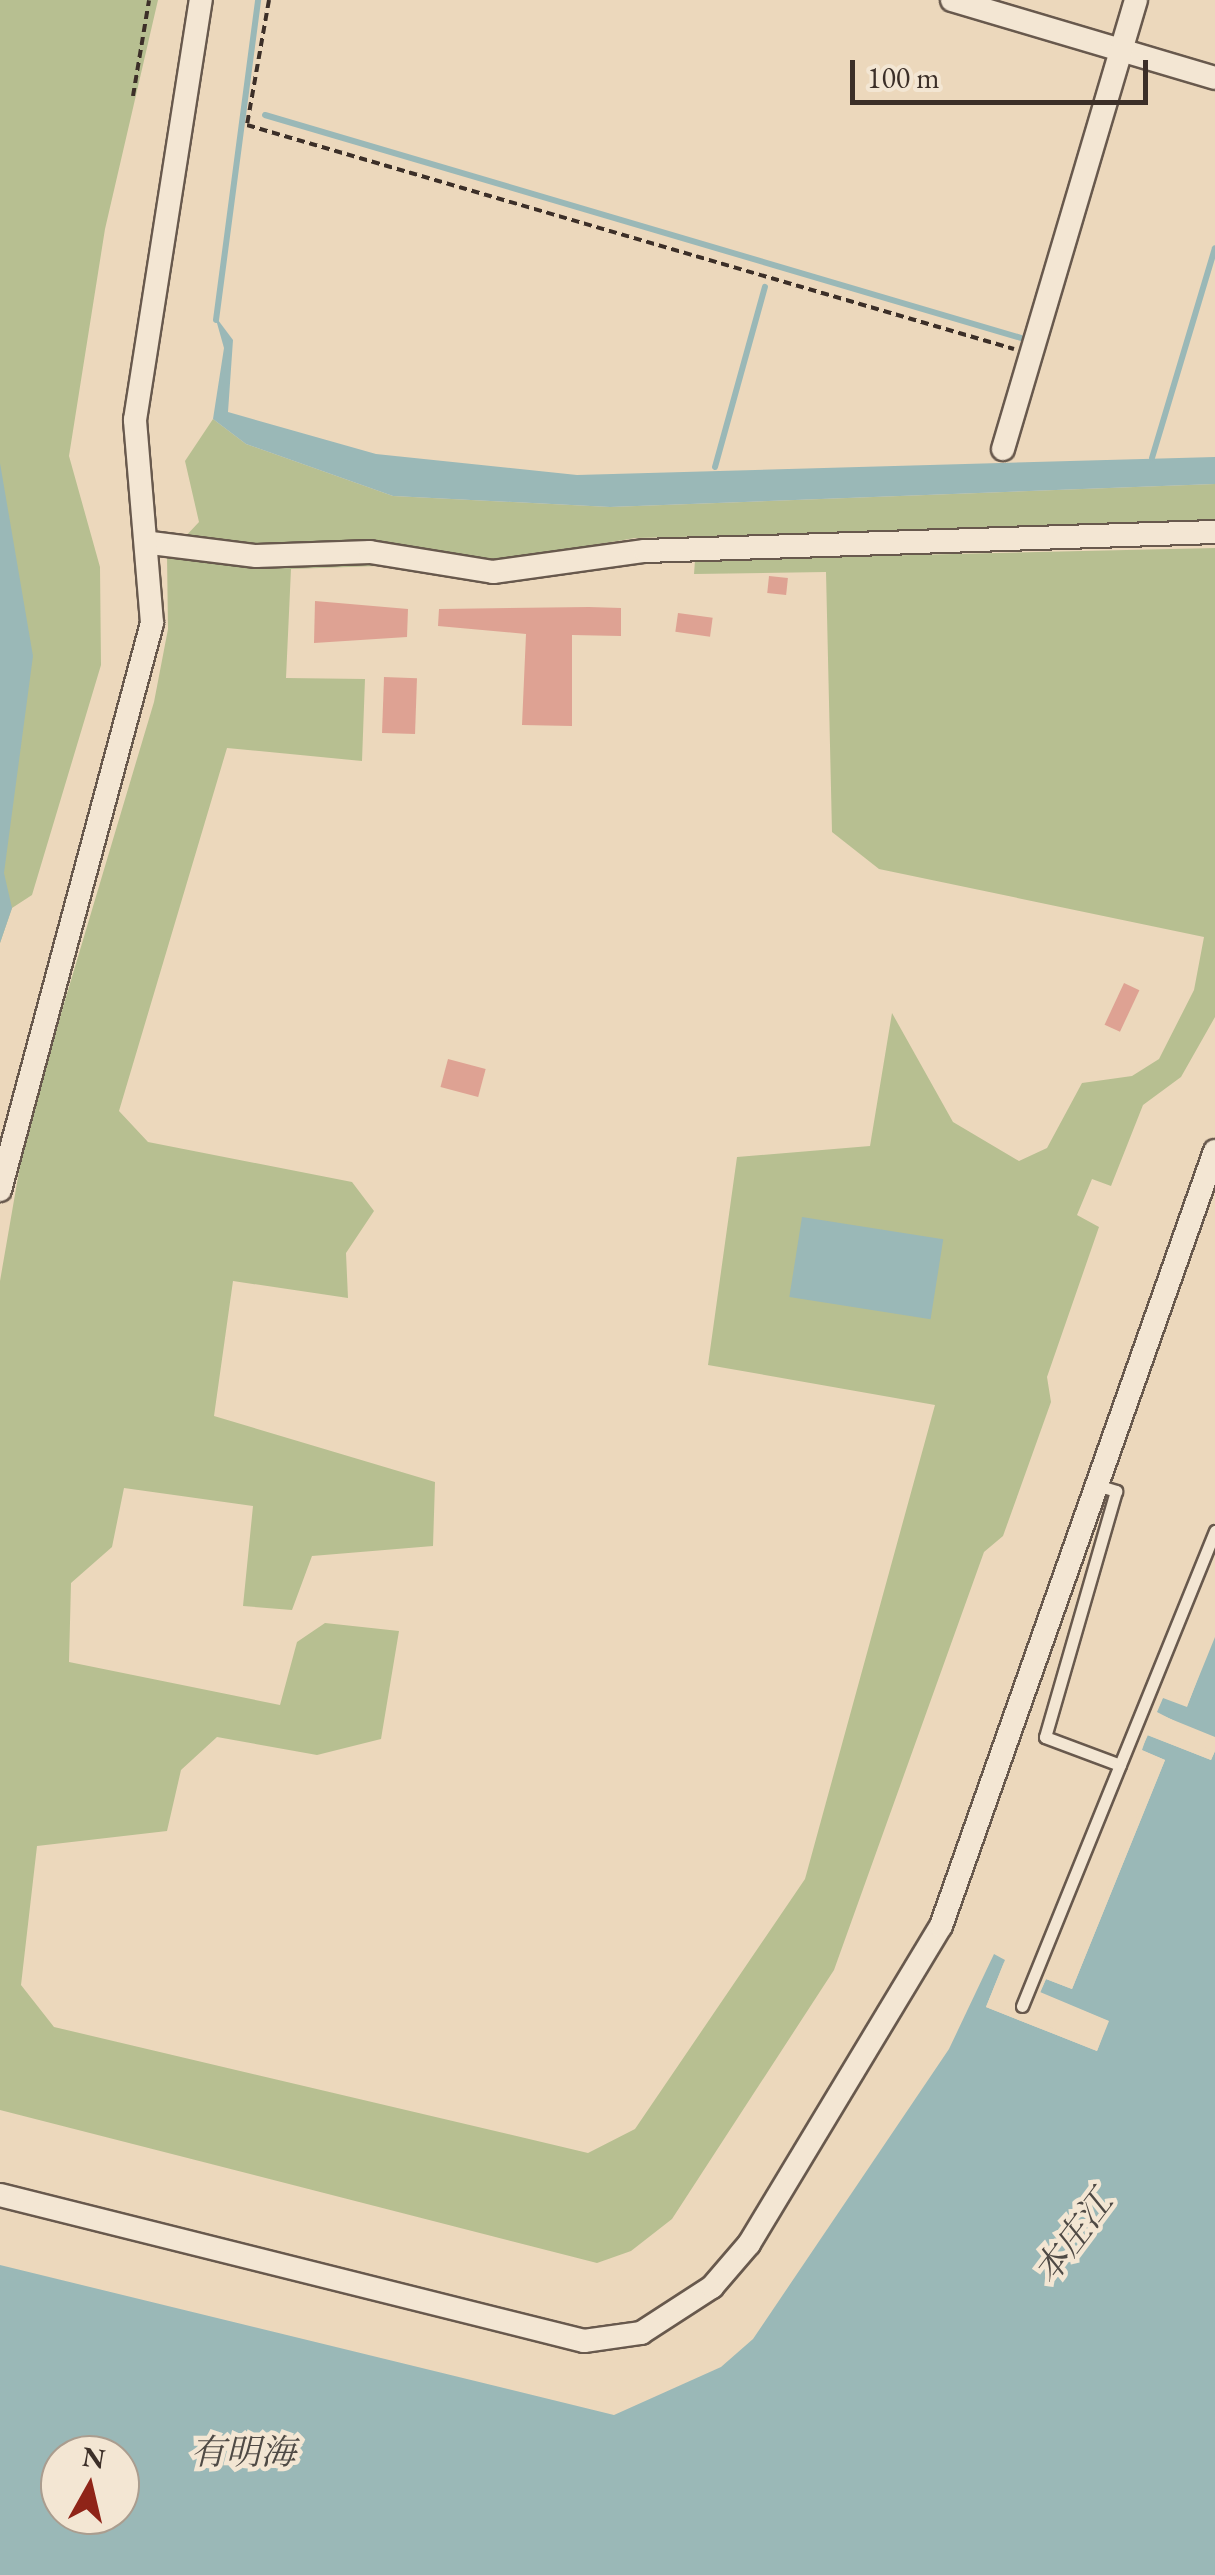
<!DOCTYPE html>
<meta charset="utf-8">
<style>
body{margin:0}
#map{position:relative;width:1215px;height:2575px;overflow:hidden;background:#ecd8bc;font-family:"EB Garamond","Noto Serif JP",serif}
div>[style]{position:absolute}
.green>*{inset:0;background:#b7bf91}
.water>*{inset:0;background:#9ab8b7;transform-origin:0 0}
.pier>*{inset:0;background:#ecd8bc}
.stream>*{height:6px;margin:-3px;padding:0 3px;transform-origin:3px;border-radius:3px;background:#9ab8b7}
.building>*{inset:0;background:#dea293;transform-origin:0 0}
.path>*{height:4px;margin-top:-2px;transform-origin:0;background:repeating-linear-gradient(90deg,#3c2f28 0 8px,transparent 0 13px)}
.roads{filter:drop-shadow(2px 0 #68594d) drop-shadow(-2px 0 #68594d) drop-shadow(0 2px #68594d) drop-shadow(0 -2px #68594d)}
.service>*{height:11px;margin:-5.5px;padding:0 5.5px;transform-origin:5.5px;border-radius:5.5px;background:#f3e6d3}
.minor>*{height:22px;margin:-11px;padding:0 11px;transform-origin:11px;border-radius:11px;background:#f3e6d3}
span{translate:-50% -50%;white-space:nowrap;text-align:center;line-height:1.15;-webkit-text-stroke:9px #f3e6d3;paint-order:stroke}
.water-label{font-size:35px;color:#4f4a45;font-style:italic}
.north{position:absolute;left:40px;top:2435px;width:100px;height:100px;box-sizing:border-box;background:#f3e6d3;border:2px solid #aa9d8f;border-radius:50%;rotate:8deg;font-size:28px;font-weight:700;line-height:40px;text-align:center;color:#3c2f28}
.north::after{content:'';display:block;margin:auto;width:35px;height:45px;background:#8f2418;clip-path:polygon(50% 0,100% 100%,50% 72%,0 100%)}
.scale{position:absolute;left:850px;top:60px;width:298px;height:45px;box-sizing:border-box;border:5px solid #3c2f28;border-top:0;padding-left:12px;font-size:30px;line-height:35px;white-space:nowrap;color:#3c2f28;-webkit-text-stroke:8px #f3e6d3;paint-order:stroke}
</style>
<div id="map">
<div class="green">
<i style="clip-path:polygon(0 0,158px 0,105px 229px,69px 456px,100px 567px,101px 665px,32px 895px,12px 908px,0 943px)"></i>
<i style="clip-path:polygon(213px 419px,246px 444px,393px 496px,610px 507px,1215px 484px,1215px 524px,635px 538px,493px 562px,481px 580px,378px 566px,291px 569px,286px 678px,365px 679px,362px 761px,227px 748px,119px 1111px,148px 1142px,352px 1182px,374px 1211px,346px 1253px,348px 1298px,233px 1281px,214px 1416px,435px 1482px,433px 1546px,312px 1556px,292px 1610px,243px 1606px,253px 1506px,124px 1488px,112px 1547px,71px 1583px,69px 1662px,280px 1705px,297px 1642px,325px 1623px,399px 1631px,381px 1739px,317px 1755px,217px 1737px,181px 1770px,167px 1831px,37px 1846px,21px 1985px,54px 2027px,588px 2153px,635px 2129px,805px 1879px,935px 1405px,708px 1365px,737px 1157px,870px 1146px,892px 1013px,953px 1122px,1019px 1161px,1047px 1148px,1082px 1083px,1132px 1076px,1159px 1059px,1194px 990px,1204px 937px,879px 869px,832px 832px,826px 572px,694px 574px,695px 560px,1215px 548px,1215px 1017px,1181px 1077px,1143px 1105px,1111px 1186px,1092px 1179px,1077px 1215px,1099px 1227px,1047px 1377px,1051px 1402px,1003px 1536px,984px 1552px,834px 1970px,672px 2219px,631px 2251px,597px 2263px,0 2110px,0 1281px,26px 1131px,154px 702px,168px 629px,167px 556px,199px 522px,185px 461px)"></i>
</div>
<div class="water">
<i style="clip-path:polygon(215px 316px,233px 340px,228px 412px,376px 454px,577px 475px,1215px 457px,1215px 484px,610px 507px,393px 496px,246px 444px,213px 419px,224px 348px)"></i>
<i style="clip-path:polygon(0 463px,33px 656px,4px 873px,12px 908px,0 943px)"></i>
<i style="left:802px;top:1217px;width:143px;height:81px;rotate:9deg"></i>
<i style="clip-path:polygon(1215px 1637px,1215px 1737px,1156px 1713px,1163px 1697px,1187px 1706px)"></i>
<i style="clip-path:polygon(evenodd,1148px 1735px,1211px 1760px,1215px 1751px,1215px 2575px,0 2575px,0 2265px,614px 2415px,721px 2367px,753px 2339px,949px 2049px,994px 1954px,1005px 1960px,986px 2007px,1097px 2051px,1108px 2021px,1040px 1993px,1046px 1979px,1072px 1989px,1165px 1760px,1141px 1750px,1148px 1735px,60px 2455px,120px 2455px,120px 2515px,60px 2515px,60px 2455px)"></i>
</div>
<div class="pier">
<i style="clip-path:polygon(1215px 1632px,1187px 1707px,1163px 1698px,1157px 1712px,1215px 1742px,1151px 1713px,1161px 1693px,1184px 1700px)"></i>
<i style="clip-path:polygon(1149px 1730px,1215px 1751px,1211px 1760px,1147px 1735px,1142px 1750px,1165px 1760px,1072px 1989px,1046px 1979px,1040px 1992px,1109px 2021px,1097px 2051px,986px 2007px,1005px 1960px,992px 2004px,1094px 2045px,1102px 2024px,1035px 1992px,1044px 1974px,1069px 1983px,1159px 1762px,1136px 1751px)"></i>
</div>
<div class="stream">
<i style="left:265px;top:115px;width:788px;rotate:16.43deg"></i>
<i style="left:216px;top:320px;width:323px;rotate:-82.5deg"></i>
<i style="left:1152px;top:458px;width:219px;rotate:-73.3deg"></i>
<i style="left:715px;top:467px;width:187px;rotate:-74.5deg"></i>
</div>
<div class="building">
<i style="left:769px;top:576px;width:19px;height:17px;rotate:6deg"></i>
<i style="clip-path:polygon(315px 601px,408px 609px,407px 637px,314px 643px)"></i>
<i style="clip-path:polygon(589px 607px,621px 608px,621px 636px,572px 635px,572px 726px,522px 725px,526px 634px,438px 626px,439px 609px)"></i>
<i style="left:678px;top:613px;width:35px;height:19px;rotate:8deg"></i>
<i style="left:384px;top:677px;width:33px;height:56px;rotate:2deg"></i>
<i style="left:1124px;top:983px;width:17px;height:46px;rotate:25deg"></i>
<i style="left:448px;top:1059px;width:39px;height:29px;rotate:15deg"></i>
</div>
<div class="path">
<i style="left:269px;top:0;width:127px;rotate:100deg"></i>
<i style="left:247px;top:125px;width:799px;rotate:16.28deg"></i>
<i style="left:133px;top:96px;width:97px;rotate:-80.5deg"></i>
</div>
<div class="roads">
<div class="service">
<i style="left:1103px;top:1487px;width:14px;rotate:17deg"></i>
<i style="left:1116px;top:1491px;width:256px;rotate:106.1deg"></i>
<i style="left:1045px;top:1737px;width:80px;rotate:20.5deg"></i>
<i style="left:1022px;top:2006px;width:513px;rotate:-67.89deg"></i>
</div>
<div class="minor">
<i style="left:952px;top:0;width:274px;rotate:16.5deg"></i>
<i style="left:1003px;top:449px;width:468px;rotate:-73.5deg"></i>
<i style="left:151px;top:543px;width:106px;rotate:7.1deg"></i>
<i style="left:256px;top:556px;width:114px;rotate:-2deg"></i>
<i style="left:370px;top:552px;width:125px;rotate:9.2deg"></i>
<i style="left:493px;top:572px;width:153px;rotate:-7.9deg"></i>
<i style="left:645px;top:551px;width:570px;rotate:-1.91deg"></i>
<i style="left:0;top:1190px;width:587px;rotate:-74.99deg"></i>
<i style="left:152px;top:623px;width:204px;rotate:-94.8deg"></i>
<i style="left:135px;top:420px;width:425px;rotate:-81.1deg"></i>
<i style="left:0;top:2195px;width:602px;rotate:14.04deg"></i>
<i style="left:584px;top:2341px;width:58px;rotate:-8deg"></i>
<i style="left:641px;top:2333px;width:85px;rotate:-32.9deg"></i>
<i style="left:712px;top:2287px;width:57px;rotate:-49.3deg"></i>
<i style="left:749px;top:2244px;width:371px;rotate:-58.9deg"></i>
<i style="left:941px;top:1926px;width:822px;rotate:-70.53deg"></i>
</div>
</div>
<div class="water-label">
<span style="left:1073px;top:2237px;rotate:-53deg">本庄江</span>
<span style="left:243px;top:2452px">有明海</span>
</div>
<div class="north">N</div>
<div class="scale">100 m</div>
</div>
